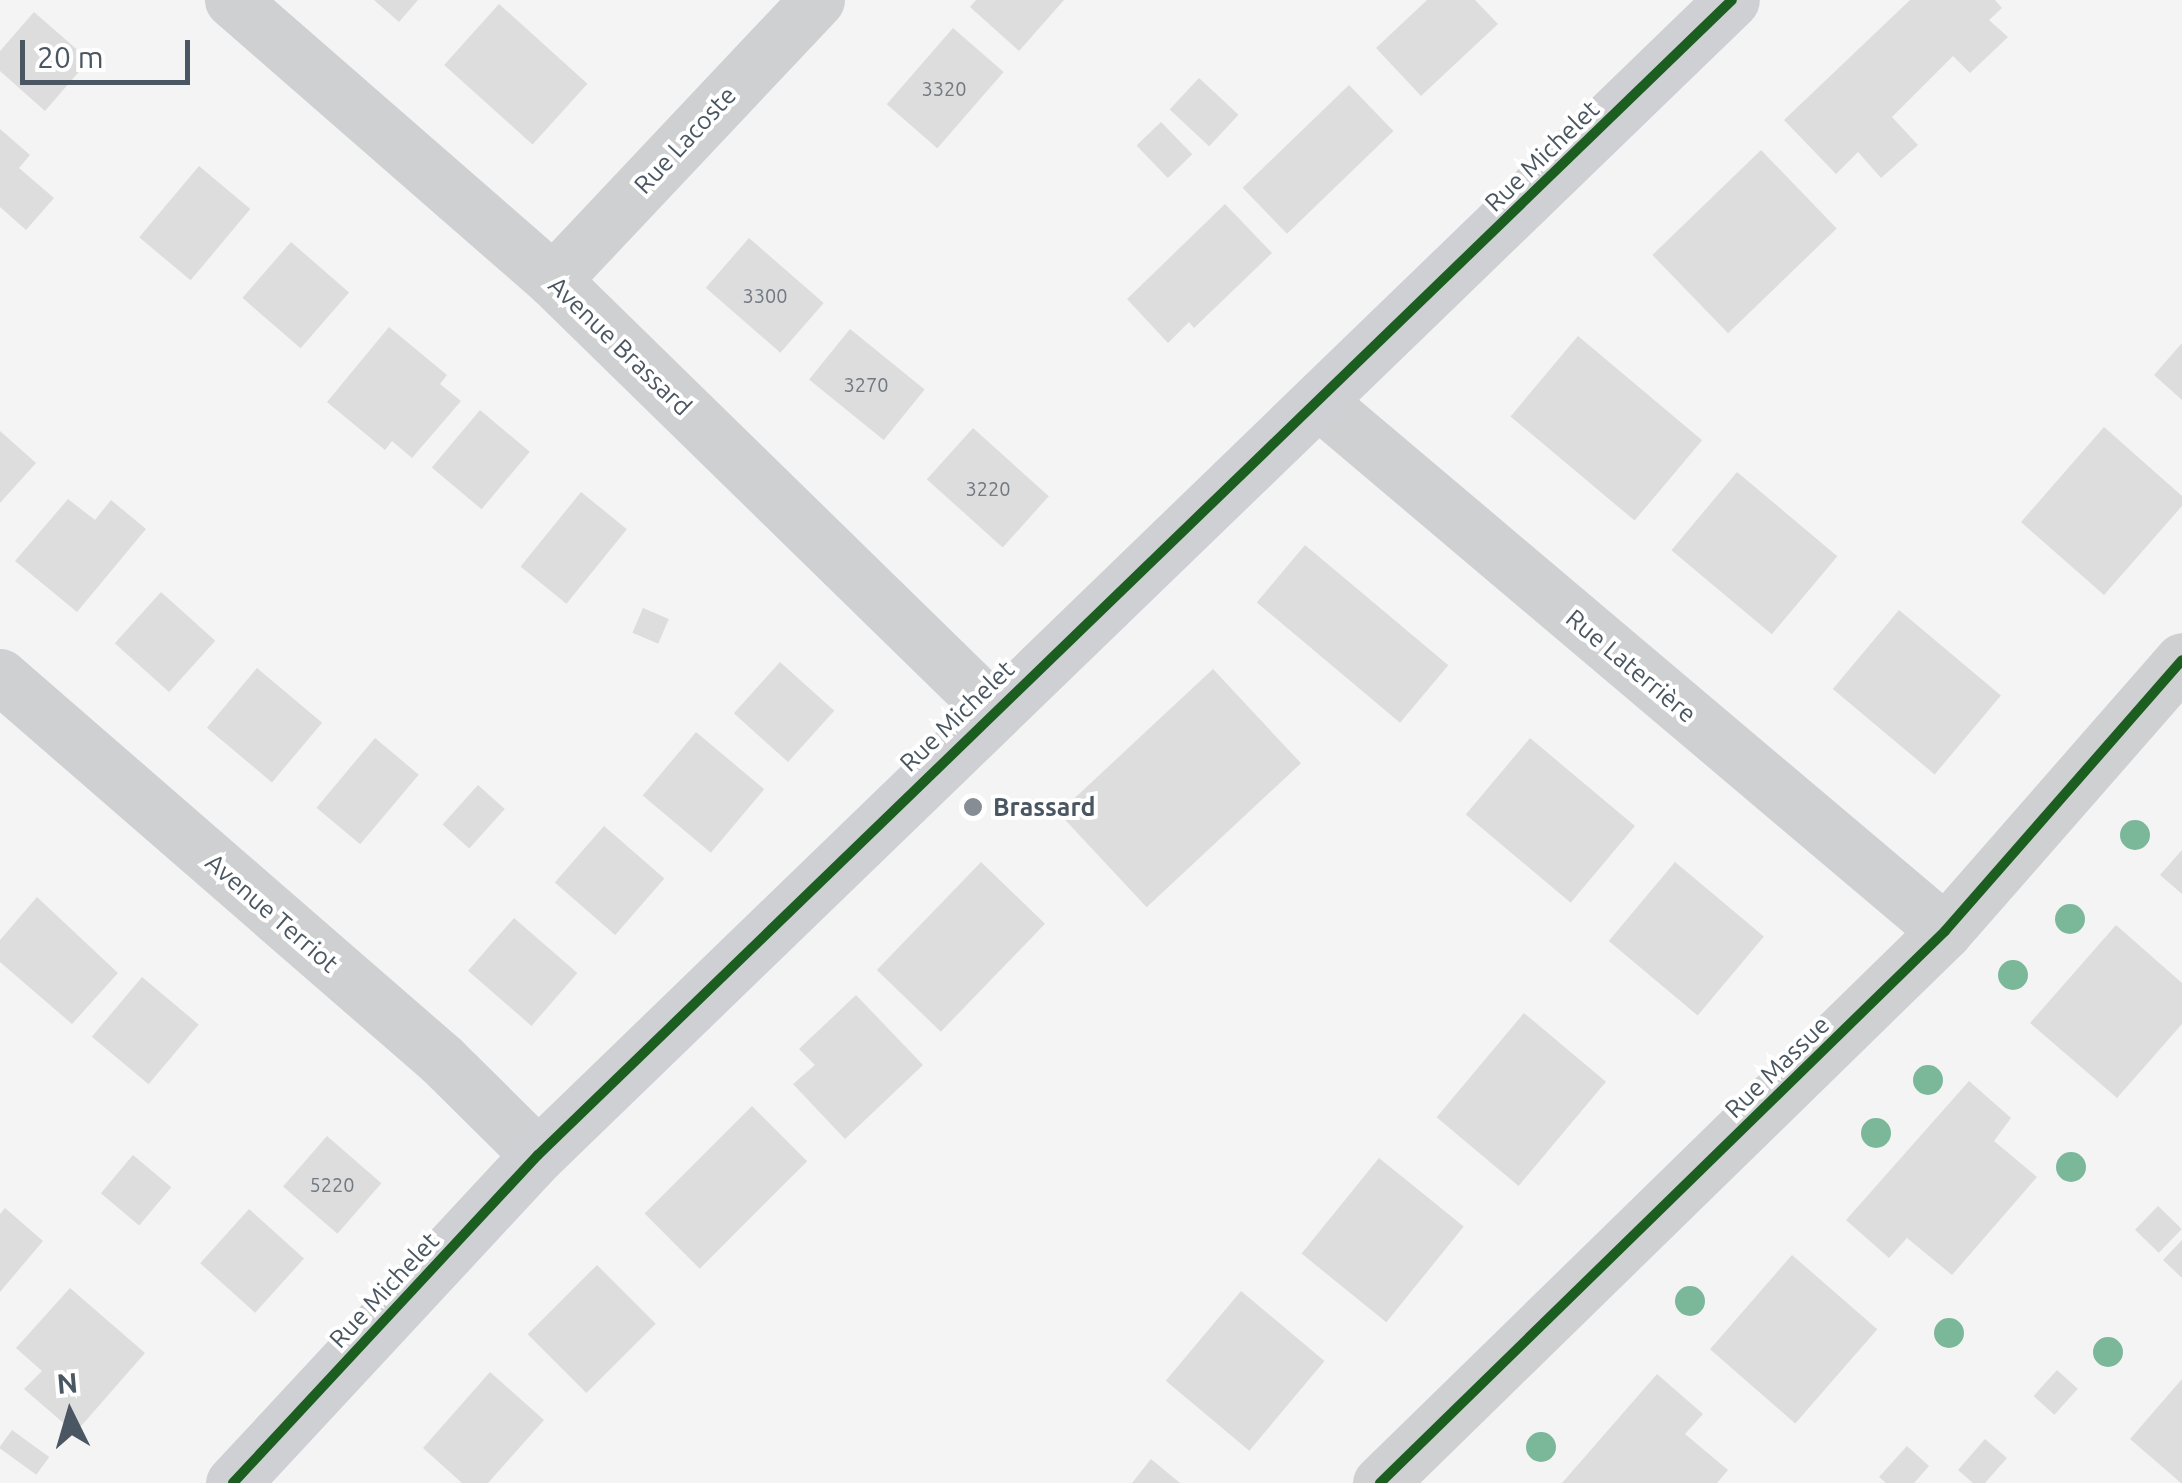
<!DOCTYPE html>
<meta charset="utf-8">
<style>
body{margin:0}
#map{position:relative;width:2182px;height:1483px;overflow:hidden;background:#f4f4f4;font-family:Ubuntu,sans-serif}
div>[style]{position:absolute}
.building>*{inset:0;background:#ddddde;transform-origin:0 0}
.street>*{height:55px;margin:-27.5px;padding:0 27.5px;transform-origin:27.5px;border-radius:27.5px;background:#ced0d2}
.secondary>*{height:55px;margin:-27.5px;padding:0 27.5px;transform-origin:27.5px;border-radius:27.5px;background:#ced0d4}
.cycleway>*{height:10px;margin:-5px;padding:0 5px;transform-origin:5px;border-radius:5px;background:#1b5e20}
.trees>*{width:30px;height:30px;margin:-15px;border-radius:50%;background:#7ab899}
.dots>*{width:28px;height:28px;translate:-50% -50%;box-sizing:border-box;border:5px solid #fff;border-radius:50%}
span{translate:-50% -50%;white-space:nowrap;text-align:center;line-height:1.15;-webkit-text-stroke:8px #fff;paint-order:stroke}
.number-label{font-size:20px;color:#707881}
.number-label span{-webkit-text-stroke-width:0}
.street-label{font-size:25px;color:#4a5661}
.poi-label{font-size:25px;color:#4a5661;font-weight:700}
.left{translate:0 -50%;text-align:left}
.north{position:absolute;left:20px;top:1363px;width:100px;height:100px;-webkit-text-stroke:8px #fff;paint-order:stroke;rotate:355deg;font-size:28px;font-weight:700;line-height:40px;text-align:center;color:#4a5661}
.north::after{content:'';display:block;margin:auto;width:35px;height:45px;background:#4a5661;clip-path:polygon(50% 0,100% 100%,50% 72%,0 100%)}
.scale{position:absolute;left:20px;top:40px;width:170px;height:45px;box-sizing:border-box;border:5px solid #4a5661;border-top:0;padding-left:12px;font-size:30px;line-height:35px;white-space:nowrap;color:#4a5661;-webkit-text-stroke:8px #fff;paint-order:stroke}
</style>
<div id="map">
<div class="building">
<i style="clip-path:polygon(374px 0,418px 0,399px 22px)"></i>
<i style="clip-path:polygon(976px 0,1064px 0,1019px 51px,970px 7px)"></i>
<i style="clip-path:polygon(1427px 0,1475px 0,1498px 24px,1421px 96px,1376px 48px)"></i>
<i style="clip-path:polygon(1910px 0,1995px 0,2002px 8px,1989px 20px,2008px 37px,1970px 73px,1953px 56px,1892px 117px,1918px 145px,1881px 178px,1858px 152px,1836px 174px,1784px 120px)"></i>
<i style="left:499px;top:4px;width:119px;height:82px;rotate:42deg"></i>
<i style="clip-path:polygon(34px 12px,89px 60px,45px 111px,0 71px,0 51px)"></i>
<i style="left:953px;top:28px;width:67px;height:101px;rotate:41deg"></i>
<i style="left:1199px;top:78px;width:54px;height:43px;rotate:43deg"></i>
<i style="left:1349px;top:85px;width:64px;height:148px;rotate:46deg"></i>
<i style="left:1161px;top:122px;width:45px;height:34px;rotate:46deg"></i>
<i style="clip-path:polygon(0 129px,30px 155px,19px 168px,54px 198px,26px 230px,0 207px)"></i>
<i style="left:1761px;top:150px;width:109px;height:151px;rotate:46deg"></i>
<i style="left:199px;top:166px;width:67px;height:93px;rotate:40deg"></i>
<i style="clip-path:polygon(1225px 204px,1272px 253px,1194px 328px,1189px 322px,1168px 343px,1127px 299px)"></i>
<i style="left:749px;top:238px;width:99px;height:66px;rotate:41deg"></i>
<i style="left:291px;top:242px;width:77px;height:74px;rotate:41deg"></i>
<i style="clip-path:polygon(389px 327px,447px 375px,440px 384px,461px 401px,412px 458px,392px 441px,385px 450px,327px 402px)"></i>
<i style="left:850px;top:329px;width:96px;height:65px;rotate:39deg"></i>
<i style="left:1578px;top:336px;width:162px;height:105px;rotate:40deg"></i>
<i style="clip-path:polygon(2182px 343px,2182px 400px,2154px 375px)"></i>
<i style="left:480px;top:410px;width:65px;height:75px;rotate:40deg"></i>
<i style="clip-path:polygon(2104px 427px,2182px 496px,2182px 506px,2104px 595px,2021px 522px)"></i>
<i style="left:973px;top:428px;width:102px;height:69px;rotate:42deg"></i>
<i style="clip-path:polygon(0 431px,36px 463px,0 503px)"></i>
<i style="left:1737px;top:472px;width:131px;height:102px;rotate:40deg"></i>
<i style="left:581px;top:492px;width:59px;height:96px;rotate:39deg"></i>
<i style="clip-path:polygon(68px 499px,95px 520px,111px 500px,146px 529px,77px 612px,15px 561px)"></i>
<i style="left:1305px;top:545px;width:187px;height:75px;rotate:40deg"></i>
<i style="left:161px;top:592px;width:73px;height:69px;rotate:42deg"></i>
<i style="left:643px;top:608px;width:28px;height:27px;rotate:23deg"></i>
<i style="left:1899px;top:610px;width:133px;height:103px;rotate:40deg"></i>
<i style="left:780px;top:662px;width:73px;height:69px;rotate:42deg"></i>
<i style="left:257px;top:668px;width:85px;height:78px;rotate:40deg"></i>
<i style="left:1213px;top:669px;width:129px;height:211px;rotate:47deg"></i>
<i style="left:696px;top:732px;width:89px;height:83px;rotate:40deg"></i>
<i style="left:375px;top:738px;width:57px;height:91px;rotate:40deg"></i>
<i style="left:1530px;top:738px;width:137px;height:100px;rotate:40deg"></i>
<i style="left:478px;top:785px;width:36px;height:53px;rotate:42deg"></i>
<i style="left:604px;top:826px;width:80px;height:75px;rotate:41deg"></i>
<i style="clip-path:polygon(2182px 850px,2182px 894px,2160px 875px)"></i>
<i style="left:981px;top:862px;width:89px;height:150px;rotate:44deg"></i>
<i style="left:1675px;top:862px;width:116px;height:103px;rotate:40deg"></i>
<i style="clip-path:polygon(37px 897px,118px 973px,72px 1024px,0 962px,0 940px)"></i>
<i style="left:514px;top:918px;width:84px;height:70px;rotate:41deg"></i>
<i style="clip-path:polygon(2116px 925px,2182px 983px,2182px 1024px,2117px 1098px,2030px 1023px)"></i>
<i style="left:142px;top:977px;width:74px;height:78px;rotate:40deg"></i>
<i style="clip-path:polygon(856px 995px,923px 1065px,845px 1139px,793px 1084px,815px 1065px,799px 1049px)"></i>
<i style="left:1524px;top:1013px;width:107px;height:136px;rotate:40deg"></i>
<i style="clip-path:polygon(1969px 1081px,2011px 1118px,1994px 1141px,2037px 1177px,1952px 1275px,1907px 1238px,1889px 1258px,1846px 1220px)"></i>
<i style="left:752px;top:1106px;width:78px;height:152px;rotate:45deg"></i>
<i style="left:327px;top:1136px;width:72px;height:67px;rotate:41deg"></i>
<i style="left:133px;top:1155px;width:50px;height:50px;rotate:40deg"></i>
<i style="left:1379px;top:1158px;width:109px;height:123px;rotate:39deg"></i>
<i style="left:2158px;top:1206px;width:33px;height:33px;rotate:44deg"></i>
<i style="clip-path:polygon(5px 1208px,43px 1241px,0 1292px,0 1214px)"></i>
<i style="left:249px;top:1209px;width:74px;height:73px;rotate:42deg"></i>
<i style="clip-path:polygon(2182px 1240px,2182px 1278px,2163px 1260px)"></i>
<i style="left:1792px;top:1255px;width:113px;height:125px;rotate:41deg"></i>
<i style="left:597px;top:1265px;width:83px;height:98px;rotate:45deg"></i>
<i style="clip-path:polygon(70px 1288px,145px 1353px,75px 1433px,24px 1389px,42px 1371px,16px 1348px)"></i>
<i style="left:1241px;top:1291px;width:109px;height:117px;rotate:40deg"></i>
<i style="left:2057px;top:1370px;width:28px;height:35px;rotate:42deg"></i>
<i style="clip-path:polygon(490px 1372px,544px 1420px,488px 1483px,462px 1483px,423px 1448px)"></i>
<i style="clip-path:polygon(1657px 1374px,1703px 1414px,1685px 1434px,1728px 1470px,1717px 1483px,1562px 1483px)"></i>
<i style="clip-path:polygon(2182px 1379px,2182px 1483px,2181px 1483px,2130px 1439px)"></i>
<i style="left:12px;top:1430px;width:46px;height:22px;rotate:36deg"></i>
<i style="clip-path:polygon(1985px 1439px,2007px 1458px,1985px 1483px,1973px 1483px,1958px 1470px)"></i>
<i style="clip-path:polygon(1907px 1446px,1929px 1466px,1914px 1483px,1886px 1483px,1879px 1477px)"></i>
<i style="clip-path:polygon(1151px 1459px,1180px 1483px,1132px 1483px)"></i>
</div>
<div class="street">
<i style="left:232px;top:0;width:426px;rotate:41.1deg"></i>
<i style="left:553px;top:280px;width:614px;rotate:44.34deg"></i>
<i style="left:553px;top:280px;width:385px;rotate:-46.7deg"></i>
<i style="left:1318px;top:401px;width:821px;rotate:40.21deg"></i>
<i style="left:0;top:676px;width:586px;rotate:40.98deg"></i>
<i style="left:442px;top:1060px;width:135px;rotate:44.7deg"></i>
<i style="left:1380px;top:1483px;width:790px;rotate:-44.33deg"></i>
<i style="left:1945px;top:931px;width:360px;rotate:-48.8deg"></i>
</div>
<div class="secondary">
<i style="left:233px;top:1483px;width:448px;rotate:-47.1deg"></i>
<i style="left:538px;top:1155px;width:1661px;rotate:-44.05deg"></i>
</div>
<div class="cycleway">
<i style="left:233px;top:1483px;width:448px;rotate:-47.1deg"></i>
<i style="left:538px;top:1155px;width:1661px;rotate:-44.05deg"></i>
<i style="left:1380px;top:1483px;width:790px;rotate:-44.33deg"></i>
<i style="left:1945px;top:931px;width:360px;rotate:-48.8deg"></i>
</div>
<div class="trees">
<i style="left:2135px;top:835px"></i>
<i style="left:2070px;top:919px"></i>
<i style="left:2013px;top:975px"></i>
<i style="left:1928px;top:1080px"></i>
<i style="left:1876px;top:1133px"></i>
<i style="left:2071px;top:1167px"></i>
<i style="left:1690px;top:1301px"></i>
<i style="left:1949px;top:1333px"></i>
<i style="left:2108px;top:1352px"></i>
<i style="left:1541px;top:1447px"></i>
</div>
<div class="dots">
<i style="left:973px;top:807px;background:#868d94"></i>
</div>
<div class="number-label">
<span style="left:944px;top:88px">3320</span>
<span style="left:765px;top:295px">3300</span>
<span style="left:866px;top:384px">3270</span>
<span style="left:988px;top:488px">3220</span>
<span style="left:332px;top:1184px">5220</span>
</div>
<div class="street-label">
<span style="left:685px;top:140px;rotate:-47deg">Rue Lacoste</span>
<span style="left:1542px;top:156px;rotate:-44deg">Rue Michelet</span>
<span style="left:620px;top:346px;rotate:44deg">Avenue Brassard</span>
<span style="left:1631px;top:666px;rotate:40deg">Rue Laterrière</span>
<span style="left:957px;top:716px;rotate:-44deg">Rue Michelet</span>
<span style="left:272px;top:913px;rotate:41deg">Avenue Terriot</span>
<span style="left:1777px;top:1067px;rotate:-44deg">Rue Massue</span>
<span style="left:384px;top:1290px;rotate:-47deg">Rue Michelet</span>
</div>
<div class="poi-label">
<span class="left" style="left:993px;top:807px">Brassard</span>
</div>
<div class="north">N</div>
<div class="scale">20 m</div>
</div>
